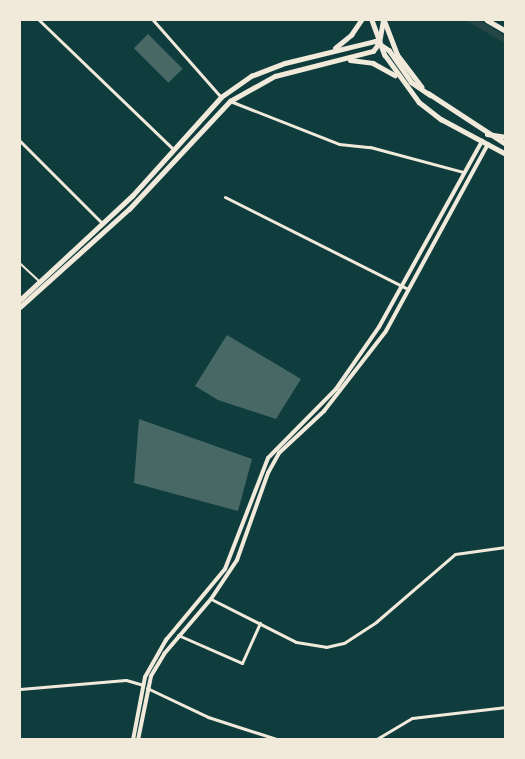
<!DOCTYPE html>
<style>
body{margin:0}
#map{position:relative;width:525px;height:759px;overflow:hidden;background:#0f3d3e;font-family:Lato,sans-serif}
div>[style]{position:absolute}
.green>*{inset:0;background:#244646}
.building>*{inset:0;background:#486865;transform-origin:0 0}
.service>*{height:1.5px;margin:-0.75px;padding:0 0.75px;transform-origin:0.75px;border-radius:0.75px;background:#f1e9da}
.minor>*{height:3px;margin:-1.5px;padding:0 1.5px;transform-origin:1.5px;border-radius:1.5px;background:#f1e9da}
.tertiary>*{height:3px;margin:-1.5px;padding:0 1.5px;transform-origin:1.5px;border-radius:1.5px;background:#f1e9da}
.secondary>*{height:4px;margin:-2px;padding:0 2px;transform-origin:2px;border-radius:2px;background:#f1e9da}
.primary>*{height:4.5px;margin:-2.25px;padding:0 2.25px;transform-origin:2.25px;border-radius:2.25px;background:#f1e9da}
.trunk>*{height:4.5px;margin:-2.25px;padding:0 2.25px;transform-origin:2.25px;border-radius:2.25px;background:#f1e9da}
span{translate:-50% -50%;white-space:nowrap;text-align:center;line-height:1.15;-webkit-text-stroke:4.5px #f1e9da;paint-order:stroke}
.frame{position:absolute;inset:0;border:21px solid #f1e9da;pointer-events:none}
</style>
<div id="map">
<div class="green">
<i style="clip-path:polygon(465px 20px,478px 20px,489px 26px,505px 36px,505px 43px)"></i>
</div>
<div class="building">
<i style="left:148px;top:34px;width:49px;height:20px;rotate:45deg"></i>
<i style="clip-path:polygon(227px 335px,301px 379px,276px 419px,218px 400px,195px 386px)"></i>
<i style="clip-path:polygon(139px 419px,252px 459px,238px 511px,134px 483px)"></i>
</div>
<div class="service">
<i style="left:20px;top:263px;width:26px;rotate:43deg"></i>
</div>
<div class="minor">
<i style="left:39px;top:20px;width:187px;rotate:43.9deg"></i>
<i style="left:153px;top:20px;width:103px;rotate:48.6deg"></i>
<i style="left:230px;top:101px;width:117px;rotate:21.5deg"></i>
<i style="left:339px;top:144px;width:31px;rotate:6deg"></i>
<i style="left:370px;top:147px;width:96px;rotate:15deg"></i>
<i style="left:20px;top:141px;width:117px;rotate:45deg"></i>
<i style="left:225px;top:197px;width:205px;rotate:26.7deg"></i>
<i style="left:211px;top:599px;width:95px;rotate:26.8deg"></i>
<i style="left:296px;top:642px;width:30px;rotate:9deg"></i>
<i style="left:326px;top:647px;width:18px;rotate:-13deg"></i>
<i style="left:344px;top:643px;width:38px;rotate:-33deg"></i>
<i style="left:376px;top:622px;width:104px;rotate:-40.7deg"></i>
<i style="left:455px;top:554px;width:51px;rotate:-7.8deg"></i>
<i style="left:178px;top:635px;width:70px;rotate:23.6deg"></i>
<i style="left:242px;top:663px;width:44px;rotate:-65.8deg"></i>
<i style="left:20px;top:689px;width:106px;rotate:-4.9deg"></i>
<i style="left:126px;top:680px;width:18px;rotate:16deg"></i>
</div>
<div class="tertiary">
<i style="left:147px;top:688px;width:68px;rotate:25.4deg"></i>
<i style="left:208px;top:717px;width:75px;rotate:17.9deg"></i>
<i style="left:375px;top:740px;width:43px;rotate:-30.7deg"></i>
<i style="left:412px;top:718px;width:95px;rotate:-6.7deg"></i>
</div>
<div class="secondary">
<i style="left:133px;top:740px;width:64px;rotate:-79.2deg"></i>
<i style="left:145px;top:677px;width:43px;rotate:-60.4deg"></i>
<i style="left:166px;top:640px;width:92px;rotate:-50.3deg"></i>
<i style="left:225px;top:569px;width:119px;rotate:-68.8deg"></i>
<i style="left:268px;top:458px;width:97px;rotate:-45.4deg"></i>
<i style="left:336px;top:389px;width:75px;rotate:-55.3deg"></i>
<i style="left:379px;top:327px;width:213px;rotate:-61deg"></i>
<i style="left:138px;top:740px;width:65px;rotate:-78.5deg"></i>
<i style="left:151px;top:676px;width:26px;rotate:-59deg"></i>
<i style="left:164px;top:654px;width:72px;rotate:-49.5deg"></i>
<i style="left:211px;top:599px;width:47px;rotate:-56.3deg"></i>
<i style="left:237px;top:560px;width:92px;rotate:-70.4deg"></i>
<i style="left:268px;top:473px;width:23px;rotate:-61deg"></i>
<i style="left:279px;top:453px;width:62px;rotate:-43deg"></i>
<i style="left:324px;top:411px;width:101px;rotate:-52.2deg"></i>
<i style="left:386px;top:331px;width:213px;rotate:-61.4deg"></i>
</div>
<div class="primary">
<i style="left:372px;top:20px;width:37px;rotate:70deg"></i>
<i style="left:385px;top:55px;width:58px;rotate:54.1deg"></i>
<i style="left:419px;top:102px;width:28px;rotate:38deg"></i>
<i style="left:441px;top:119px;width:74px;rotate:28.3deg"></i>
<i style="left:385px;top:22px;width:34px;rotate:69deg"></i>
<i style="left:397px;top:54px;width:41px;rotate:52.9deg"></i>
<i style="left:335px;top:48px;width:21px;rotate:-39deg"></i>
<i style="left:351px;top:35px;width:18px;rotate:-56deg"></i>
<i style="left:350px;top:60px;width:23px;rotate:7deg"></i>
<i style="left:373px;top:63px;width:25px;rotate:29deg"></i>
<i style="left:428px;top:93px;width:93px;rotate:33.2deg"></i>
<i style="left:487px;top:134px;width:19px;rotate:9deg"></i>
<i style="left:20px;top:300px;width:153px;rotate:-42.9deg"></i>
<i style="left:132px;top:196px;width:133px;rotate:-48deg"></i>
<i style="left:221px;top:97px;width:37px;rotate:-35deg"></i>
<i style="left:251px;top:76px;width:36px;rotate:-21deg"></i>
<i style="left:285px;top:63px;width:93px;rotate:-13.7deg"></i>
<i style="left:375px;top:41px;width:17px;rotate:33deg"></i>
<i style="left:389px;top:50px;width:39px;rotate:55deg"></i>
<i style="left:411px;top:82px;width:23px;rotate:34deg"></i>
<i style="left:20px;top:307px;width:147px;rotate:-42deg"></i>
<i style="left:129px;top:209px;width:148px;rotate:-46.9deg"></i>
<i style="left:230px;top:101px;width:51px;rotate:-29.1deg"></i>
<i style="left:275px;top:76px;width:101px;rotate:-14.3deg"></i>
<i style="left:373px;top:51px;width:10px;rotate:-53deg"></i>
<i style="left:379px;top:43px;width:23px;rotate:-80deg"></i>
</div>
<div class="trunk">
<i style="left:487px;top:20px;width:22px;rotate:30deg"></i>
</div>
<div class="frame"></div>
</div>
